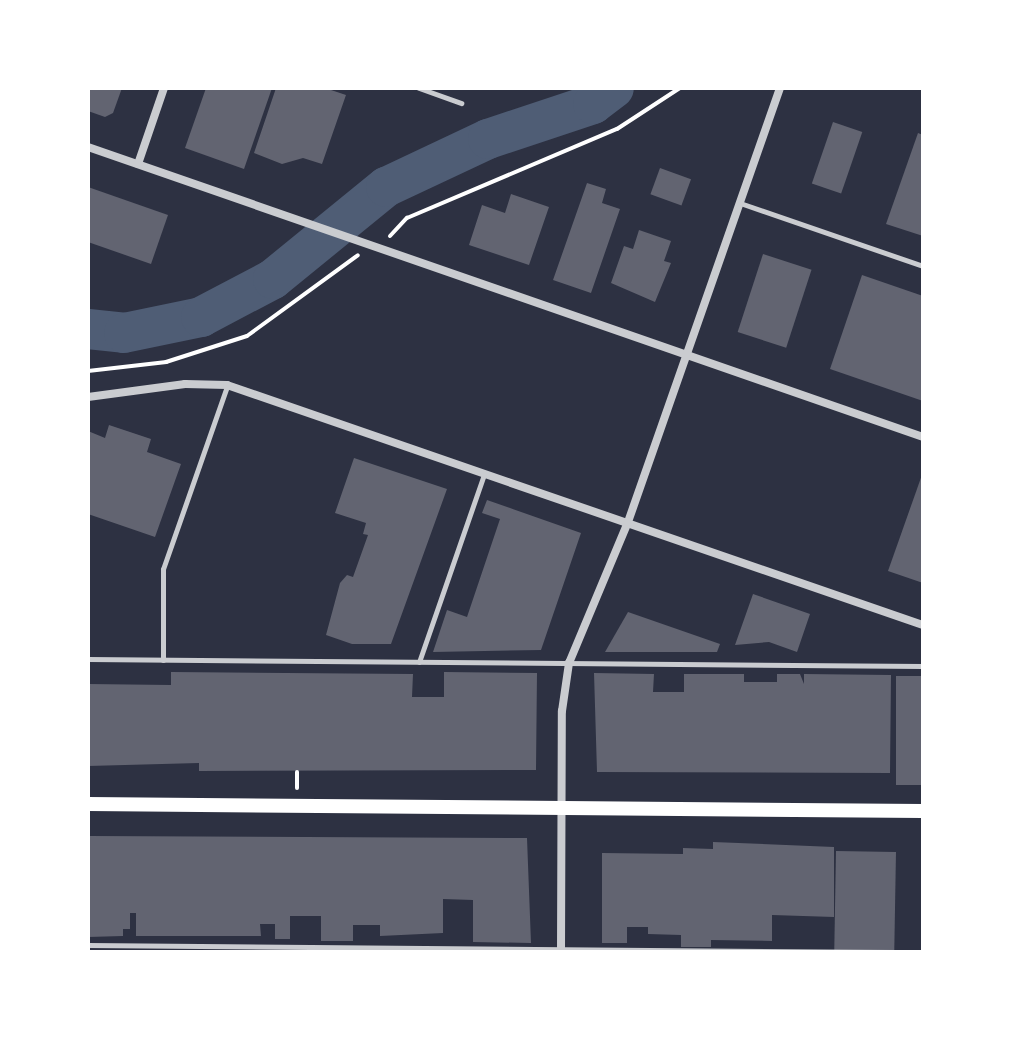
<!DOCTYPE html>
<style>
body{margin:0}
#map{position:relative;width:1011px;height:1040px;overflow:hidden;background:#2d3142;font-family:Manrope,sans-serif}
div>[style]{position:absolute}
.river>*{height:40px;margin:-20px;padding:0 20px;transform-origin:20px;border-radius:20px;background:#4f5d75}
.building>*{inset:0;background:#626471;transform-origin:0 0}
.path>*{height:4px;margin:-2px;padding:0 2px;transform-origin:2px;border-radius:2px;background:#fff}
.service>*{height:5px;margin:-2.5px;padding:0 2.5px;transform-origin:2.5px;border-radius:2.5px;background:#caccd0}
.minor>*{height:8px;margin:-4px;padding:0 4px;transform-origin:4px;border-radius:4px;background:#caccd0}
.secondary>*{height:14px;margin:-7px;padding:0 7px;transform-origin:7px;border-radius:7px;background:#fff}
span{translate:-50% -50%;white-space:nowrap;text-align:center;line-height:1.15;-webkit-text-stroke:7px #fff;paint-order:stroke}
.frame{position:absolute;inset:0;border:90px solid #fff;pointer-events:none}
</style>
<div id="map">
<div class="river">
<i style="left:88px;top:329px;width:36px;rotate:6deg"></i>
<i style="left:124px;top:333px;width:79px;rotate:-11.7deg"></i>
<i style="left:201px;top:317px;width:81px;rotate:-27.8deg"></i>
<i style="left:273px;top:279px;width:146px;rotate:-39.2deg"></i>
<i style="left:386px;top:187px;width:113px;rotate:-25.2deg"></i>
<i style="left:488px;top:139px;width:111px;rotate:-18.4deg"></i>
<i style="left:593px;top:104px;width:26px;rotate:-37deg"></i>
</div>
<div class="building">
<i style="clip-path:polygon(88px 88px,122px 88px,113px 113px,105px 117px,88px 111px)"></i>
<i style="clip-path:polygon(206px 88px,272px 88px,244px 169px,185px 148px)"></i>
<i style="clip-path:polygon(276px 88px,325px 88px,346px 95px,322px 164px,303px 158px,282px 164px,254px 153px)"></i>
<i style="left:833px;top:122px;width:31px;height:65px;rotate:19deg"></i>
<i style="clip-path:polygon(918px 133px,923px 135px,923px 236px,886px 224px)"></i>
<i style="left:660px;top:168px;width:33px;height:28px;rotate:20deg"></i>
<i style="clip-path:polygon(587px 183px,606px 189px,602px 203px,620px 209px,591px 293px,553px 280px)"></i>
<i style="clip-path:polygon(88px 187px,168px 215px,151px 264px,88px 242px)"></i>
<i style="clip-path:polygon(511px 194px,549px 207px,529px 265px,469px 245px,482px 205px,505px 213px)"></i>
<i style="clip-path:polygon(639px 230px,671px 241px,664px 261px,671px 263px,655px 302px,611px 283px,624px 246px,633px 249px)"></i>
<i style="left:763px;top:254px;width:51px;height:82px;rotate:18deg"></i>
<i style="clip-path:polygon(862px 275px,923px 296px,923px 401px,830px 369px)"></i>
<i style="clip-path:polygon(109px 425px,151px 439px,147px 452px,181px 464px,155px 537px,88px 514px,88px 431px,105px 438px)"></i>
<i style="clip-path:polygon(354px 458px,447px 489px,391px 644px,352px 644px,326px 635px,340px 583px,347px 575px,353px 577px,368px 535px,363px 534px,366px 523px,335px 513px)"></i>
<i style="clip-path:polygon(923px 472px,923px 583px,888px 571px)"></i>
<i style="clip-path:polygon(487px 500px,581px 533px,541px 650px,433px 652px,447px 610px,467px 617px,500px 519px,482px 513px)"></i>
<i style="clip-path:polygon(753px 594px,810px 614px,797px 652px,769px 642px,735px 645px)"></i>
<i style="clip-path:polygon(628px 612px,720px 644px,717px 652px,605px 652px)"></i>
<i style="clip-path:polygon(171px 672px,413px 674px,412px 697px,444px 697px,444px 672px,537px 673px,536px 770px,199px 771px,199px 763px,88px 766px,88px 684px,171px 685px)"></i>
<i style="clip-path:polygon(594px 673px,654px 674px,653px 692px,684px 692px,684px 674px,744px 674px,744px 682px,777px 682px,777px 674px,800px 674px,804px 684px,804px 674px,891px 675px,890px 773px,597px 772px)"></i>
<i style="left:896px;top:676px;width:27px;height:109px"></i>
<i style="clip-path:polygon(88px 836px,527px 838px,531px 943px,473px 942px,473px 900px,443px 899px,443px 933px,380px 936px,380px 925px,353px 925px,353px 941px,321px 941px,321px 916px,290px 916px,290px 939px,275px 939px,275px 924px,260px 924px,261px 936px,136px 936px,136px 913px,130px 913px,130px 929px,123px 929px,123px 936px,88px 937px)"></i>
<i style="clip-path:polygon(713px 842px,834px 847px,834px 917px,772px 915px,772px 941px,711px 940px,711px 947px,681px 947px,681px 935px,648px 934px,648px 927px,627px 927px,627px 943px,602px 943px,602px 853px,683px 854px,683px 848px,713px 849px)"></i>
<i style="left:836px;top:851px;width:60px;height:99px;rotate:1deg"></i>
</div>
<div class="path">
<i style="left:390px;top:236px;width:25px;rotate:-47deg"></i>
<i style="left:407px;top:218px;width:228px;rotate:-23deg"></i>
<i style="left:617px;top:129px;width:75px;rotate:-33.1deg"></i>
<i style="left:88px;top:371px;width:79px;rotate:-6.6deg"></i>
<i style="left:166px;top:362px;width:85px;rotate:-17.8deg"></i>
<i style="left:247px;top:336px;width:137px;rotate:-36.1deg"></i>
<i style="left:297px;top:788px;width:16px;rotate:-90deg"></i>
</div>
<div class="service">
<i style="left:419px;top:88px;width:45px;rotate:19.7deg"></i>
<i style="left:740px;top:203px;width:194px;rotate:19deg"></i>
<i style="left:88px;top:659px;width:835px;rotate:0.48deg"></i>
<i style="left:163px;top:660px;width:91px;rotate:-90deg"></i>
<i style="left:163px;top:569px;width:194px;rotate:-70.7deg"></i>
<i style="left:419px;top:662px;width:199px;rotate:-70.9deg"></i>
<i style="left:88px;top:945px;width:807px;rotate:0.5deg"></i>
</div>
<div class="minor">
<i style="left:88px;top:147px;width:884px;rotate:19.15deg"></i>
<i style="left:138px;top:164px;width:80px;rotate:-71.1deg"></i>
<i style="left:88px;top:397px;width:98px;rotate:-7.6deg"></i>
<i style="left:185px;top:384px;width:42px;rotate:1.4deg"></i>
<i style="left:227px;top:385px;width:736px;rotate:19.03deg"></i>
<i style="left:561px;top:952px;width:241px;rotate:-89.8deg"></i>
<i style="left:562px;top:711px;width:49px;rotate:-81.7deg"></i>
<i style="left:569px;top:663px;width:153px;rotate:-67.3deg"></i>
<i style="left:628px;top:522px;width:460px;rotate:-70.7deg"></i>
</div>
<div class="secondary">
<i style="left:88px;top:804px;width:835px;rotate:0.48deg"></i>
</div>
<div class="frame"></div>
</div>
